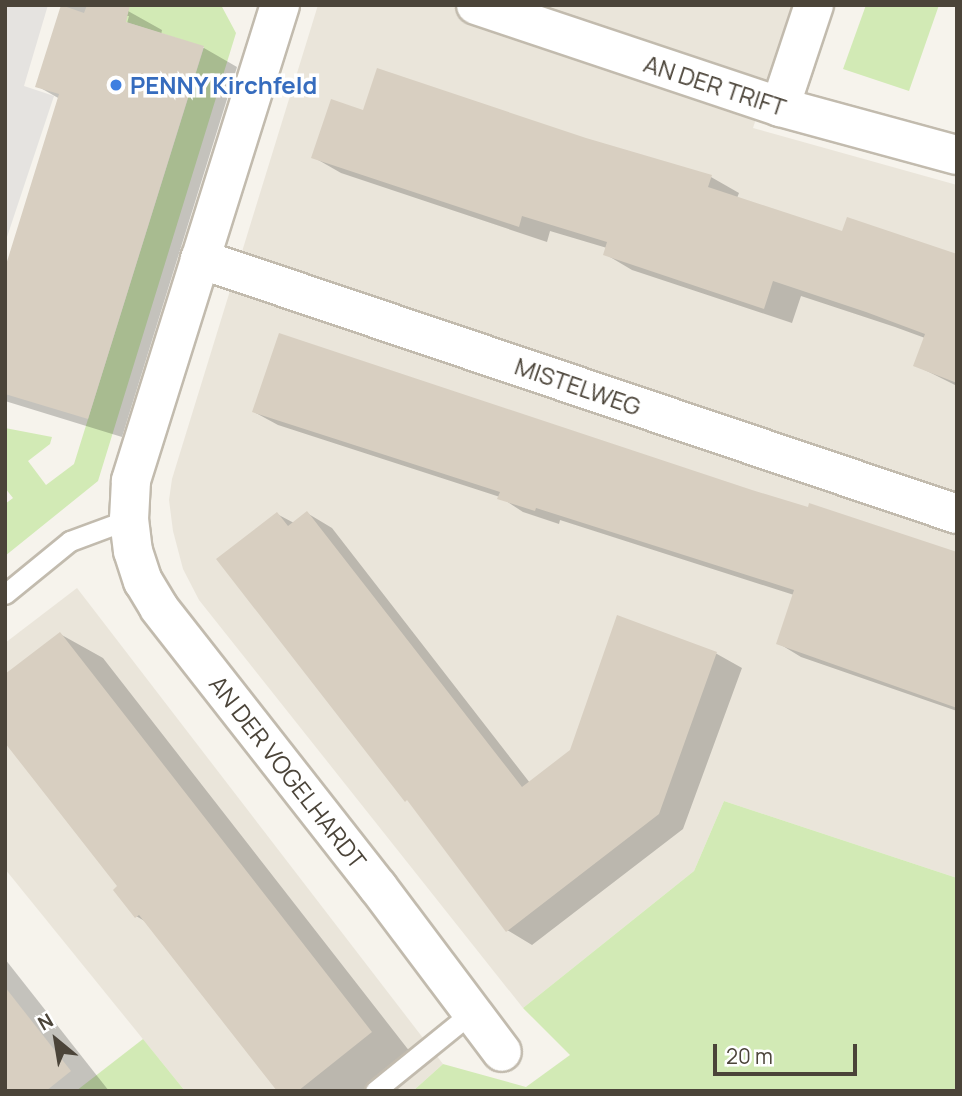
<!DOCTYPE html>
<style>
body{margin:0}
#map{position:relative;width:962px;height:1096px;overflow:hidden;background:#f6f3ec;font-family:Manrope,sans-serif}
div>[style]{position:absolute}
.residential>*{inset:0;background:#eae5da}
.green>*{inset:0;background:#d2eab5}
.parking>*{inset:0;background:#e5e3e0}
.shadow>*{inset:0;background:#0003}
.building>*{inset:0;background:#d8cfc1}
.roads{filter:drop-shadow(2px 0 #c2bbae) drop-shadow(-2px 0 #c2bbae) drop-shadow(0 2px #c2bbae) drop-shadow(0 -2px #c2bbae)}
.service>*{height:19px;margin:-9.5px;padding:0 9.5px;transform-origin:9.5px;border-radius:9.5px;background:#fff}
.minor>*{height:38px;margin:-19px;padding:0 19px;transform-origin:19px;border-radius:19px;background:#fff}
.dots>*{width:19px;height:19px;translate:-50% -50%;box-sizing:border-box;border:4px solid #fff;border-radius:50%}
span{translate:-50% -50%;white-space:nowrap;text-align:center;line-height:1.15;-webkit-text-stroke:7px #fff;paint-order:stroke}
.shop-label{font-size:24px;color:#366cbe;font-weight:700}
.left{translate:0 -50%;text-align:left}
.street-label{font-size:24px;color:#4b4439}
.frame{position:absolute;inset:0;border:7px solid #4b4439;pointer-events:none}
.north{position:absolute;left:21px;top:1005px;width:70px;height:70px;-webkit-text-stroke:5px #fff;paint-order:stroke;rotate:330deg;font-size:19px;font-weight:700;line-height:28px;text-align:center;color:#4b4439}
.north::after{content:'';display:block;margin:auto;width:24px;height:32px;background:#4b4439;clip-path:polygon(50% 0,100% 100%,50% 72%,0 100%)}
.scale{position:absolute;left:713px;top:1044px;width:144px;height:32px;box-sizing:border-box;border:4px solid #4b4439;border-top:0;padding-left:9px;font-size:21px;line-height:24px;white-space:nowrap;color:#4b4439;-webkit-text-stroke:5px #fff;paint-order:stroke}
</style>
<div id="map">
<div class="residential">
<i style="clip-path:polygon(318px 5px,793px 5px,753px 128px,957px 185px,957px 878px,724px 801px,694px 871px,523px 1008px,199px 600px,183px 569px,173px 531px,169px 500px,172px 479px)"></i>
<i style="clip-path:polygon(77px 588px,443px 1064px,413px 1091px,185px 1091px,5px 869px,5px 643px)"></i>
</div>
<div class="green">
<i style="clip-path:polygon(116px 5px,221px 5px,236px 33px,98px 481px,5px 556px,5px 504px,13px 498px,5px 488px,5px 428px,52px 437px,50px 444px,28px 461px,46px 485px,74px 464px,204px 47px,126px 22px)"></i>
<i style="clip-path:polygon(866px 5px,939px 5px,909px 91px,843px 69px)"></i>
<i style="clip-path:polygon(724px 801px,957px 878px,957px 1091px,413px 1091px,443px 1064px,526px 1087px,570px 1055px,523px 1008px,694px 871px)"></i>
<i style="clip-path:polygon(143px 1039px,185px 1091px,76px 1091px)"></i>
</div>
<div class="parking">
<i style="clip-path:polygon(5px 5px,48px 5px,24px 86px,54px 96px,5px 243px)"></i>
</div>
<div class="shadow">
<i style="clip-path:polygon(evenodd,62px 5px,110px 5px,128px 11px,162px 30px,161px 35px,204px 48px,237px 67px,122px 437px,5px 401px,5px 274px,60px 99px,37px 86px,62px 5px,125px 16px,129px 16px,125px 31px,125px 16px)"></i>
<i style="clip-path:polygon(364px 112px,585px 140px,711px 177px,739px 193px,737px 198px,843px 233px,957px 256px,957px 386px,915px 365px,925px 338px,895px 327px,801px 296px,792px 323px,632px 270px,605px 254px,607px 248px,550px 231px,547px 242px,341px 173px,313px 157px)"></i>
<i style="clip-path:polygon(254px 412px,809px 509px,957px 554px,957px 711px,801px 657px,778px 643px,794px 595px,560px 520px,559px 524px,523px 512px,500px 497px,278px 425px)"></i>
<i style="clip-path:polygon(307px 513px,332px 528px,530px 783px,571px 751px,618px 618px,717px 654px,742px 668px,683px 829px,532px 945px,507px 930px,412px 804px,219px 559px,277px 514px,294px 523px)"></i>
<i style="clip-path:polygon(60px 634px,103px 658px,414px 1057px,371px 1091px,279px 1091px,148px 923px,136px 916px,120px 887px)"></i>
<i style="clip-path:polygon(5px 959px,109px 1091px,5px 1091px)"></i>
</div>
<div class="building">
<i style="clip-path:polygon(61px 5px,84px 13px,87px 5px,130px 5px,126px 22px,204px 46px,88px 419px,5px 394px,5px 268px,59px 94px,35px 87px)"></i>
<i style="clip-path:polygon(377px 68px,586px 138px,712px 175px,708px 187px,842px 231px,847px 217px,957px 254px,957px 383px,913px 366px,925px 334px,866px 312px,773px 281px,764px 309px,603px 255px,607px 242px,522px 216px,519px 227px,311px 158px,331px 99px,363px 110px)"></i>
<i style="clip-path:polygon(279px 333px,752px 490px,808px 507px,809px 503px,957px 552px,957px 708px,776px 644px,794px 590px,536px 508px,535px 511px,497px 499px,500px 492px,252px 412px)"></i>
<i style="clip-path:polygon(307px 511px,522px 787px,570px 750px,617px 615px,717px 652px,659px 814px,506px 932px,407px 800px,405px 802px,216px 559px,277px 512px,288px 526px)"></i>
<i style="clip-path:polygon(60px 632px,372px 1032px,298px 1091px,277px 1091px,139px 915px,135px 918px,113px 890px,117px 886px,5px 743px,5px 674px)"></i>
<i style="clip-path:polygon(5px 987px,71px 1071px,46px 1091px,5px 1091px)"></i>
</div>
<div class="roads">
<div class="service">
<i style="left:5px;top:594px;width:84px;rotate:-39.2deg"></i>
<i style="left:70px;top:541px;width:63px;rotate:-20.4deg"></i>
<i style="left:375px;top:1091px;width:124px;rotate:-39.1deg"></i>
</div>
<div class="minor">
<i style="left:280px;top:5px;width:499px;rotate:107.4deg"></i>
<i style="left:131px;top:481px;width:38px;rotate:93deg"></i>
<i style="left:129px;top:519px;width:32px;rotate:83deg"></i>
<i style="left:133px;top:551px;width:32px;rotate:72deg"></i>
<i style="left:143px;top:581px;width:31px;rotate:59deg"></i>
<i style="left:159px;top:608px;width:355px;rotate:51.9deg"></i>
<i style="left:378px;top:887px;width:206px;rotate:53.1deg"></i>
<i style="left:476px;top:5px;width:321px;rotate:18.5deg"></i>
<i style="left:780px;top:107px;width:183px;rotate:15.2deg"></i>
<i style="left:780px;top:107px;width:108px;rotate:-71.6deg"></i>
<i style="left:200px;top:259px;width:799px;rotate:18.62deg"></i>
</div>
</div>
<div class="dots">
<i style="left:116px;top:85px;background:#3f7fe0"></i>
</div>
<div class="shop-label">
<span class="left" style="left:130px;top:85px">PENNY Kirchfeld</span>
</div>
<div class="street-label">
<span style="left:715px;top:85px;rotate:18deg">AN DER TRIFT</span>
<span style="left:578px;top:386px;rotate:19deg">MISTELWEG</span>
<span style="left:288px;top:772px;rotate:52deg">AN DER VOGELHARDT</span>
</div>
<div class="frame"></div>
<div class="north">N</div>
<div class="scale">20 m</div>
</div>
